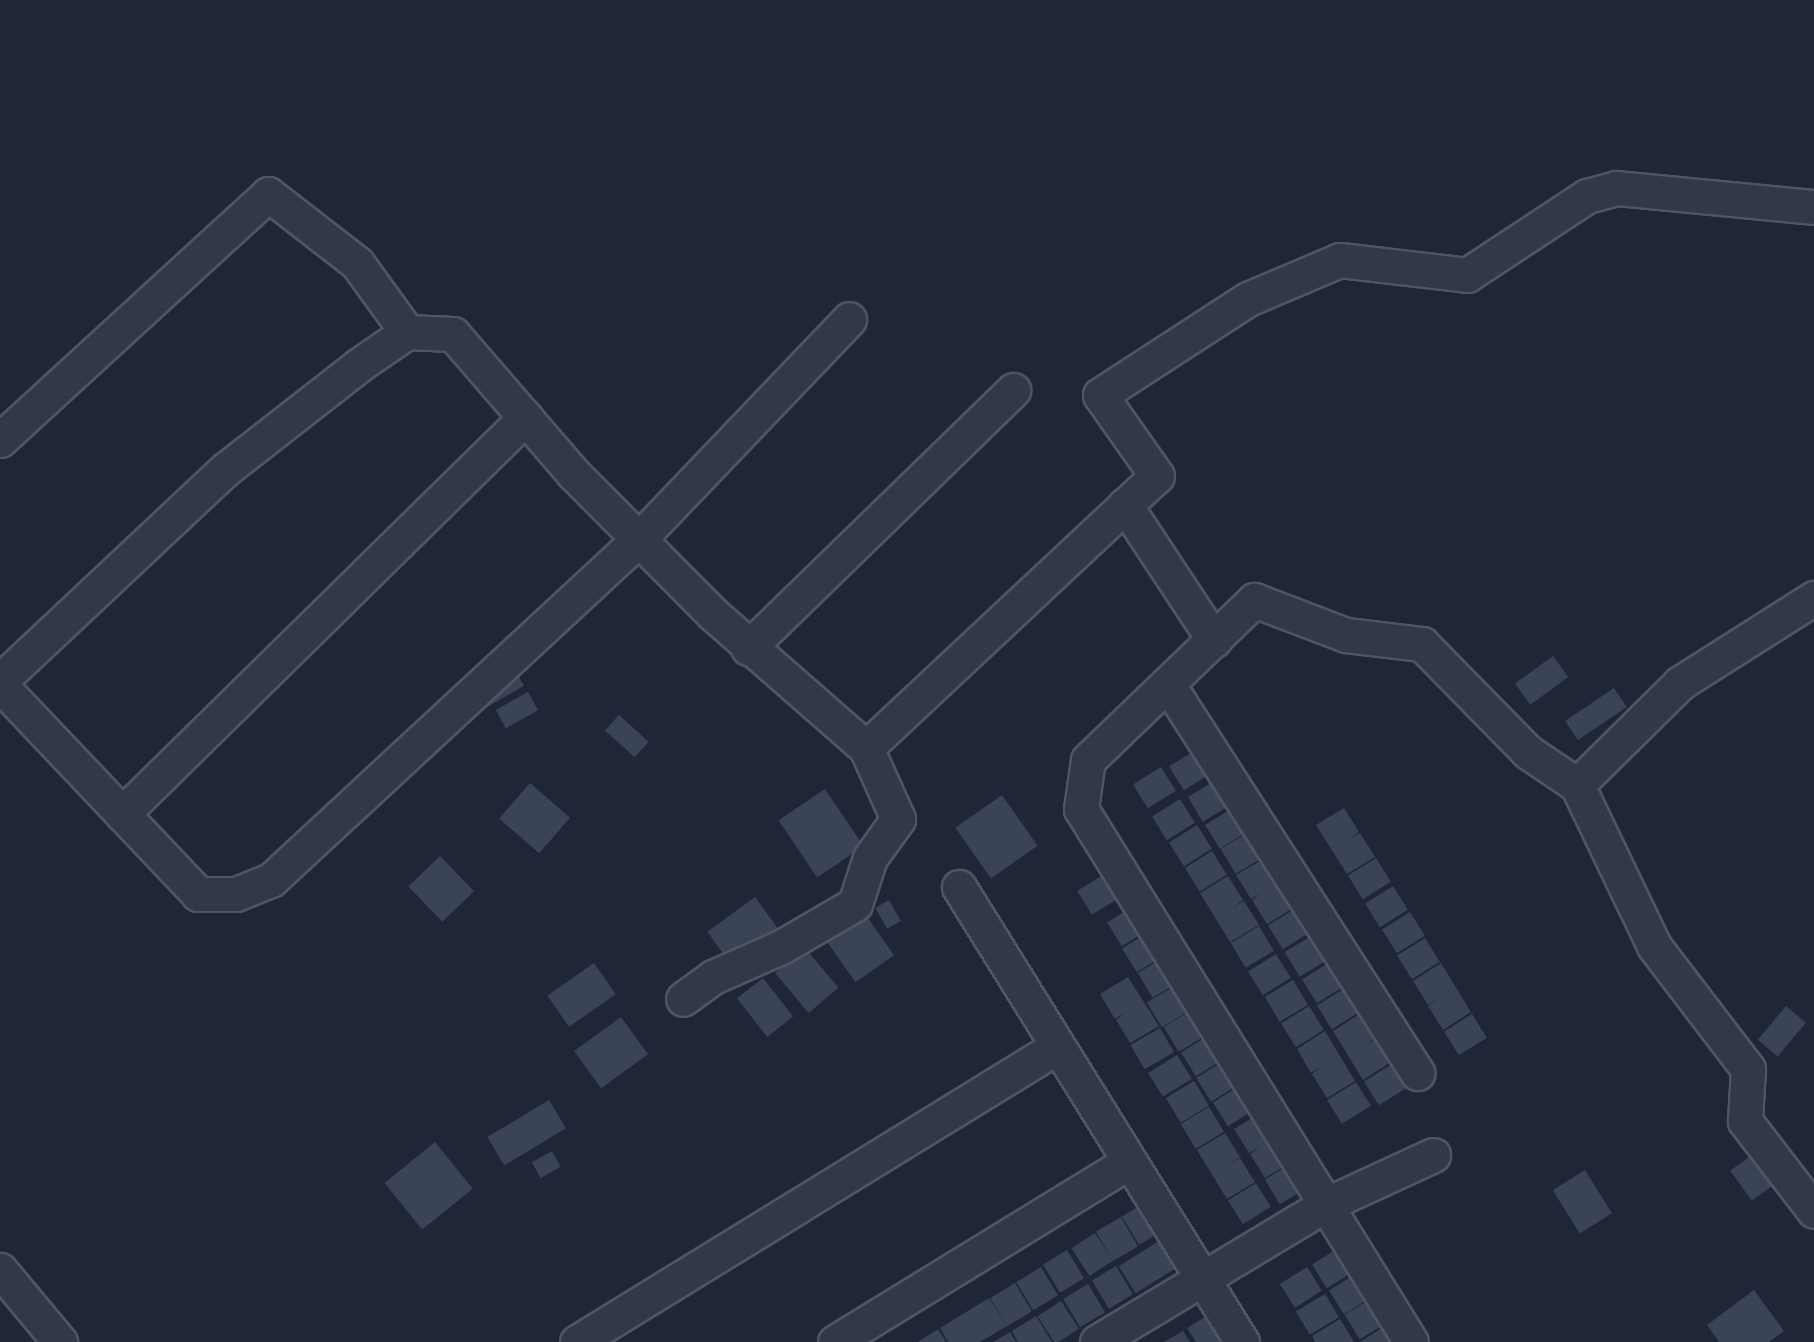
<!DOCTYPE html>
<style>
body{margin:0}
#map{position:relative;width:1814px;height:1342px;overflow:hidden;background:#1f2637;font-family:"Golos Text",sans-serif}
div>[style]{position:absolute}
.building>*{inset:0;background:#3b4357;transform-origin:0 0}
.roads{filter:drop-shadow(2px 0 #505565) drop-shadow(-2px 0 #505565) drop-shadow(0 2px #505565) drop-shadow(0 -2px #505565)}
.minor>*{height:33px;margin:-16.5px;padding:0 16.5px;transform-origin:16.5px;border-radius:16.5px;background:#323847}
span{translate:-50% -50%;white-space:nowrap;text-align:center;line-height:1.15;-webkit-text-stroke:5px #181d2b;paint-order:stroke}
</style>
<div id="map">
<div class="building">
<i style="left:1553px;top:656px;width:26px;height:47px;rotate:54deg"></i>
<i style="left:508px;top:658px;width:32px;height:49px;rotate:60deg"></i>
<i style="left:1614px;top:688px;width:23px;height:59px;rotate:56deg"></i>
<i style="left:528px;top:692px;width:21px;height:37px;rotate:61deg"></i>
<i style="left:619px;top:715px;width:40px;height:21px;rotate:42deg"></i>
<i style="left:1197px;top:749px;width:28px;height:33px;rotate:58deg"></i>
<i style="left:1161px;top:767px;width:28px;height:33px;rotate:58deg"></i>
<i style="left:1216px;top:780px;width:29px;height:33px;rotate:59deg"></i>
<i style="left:530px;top:783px;width:53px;height:47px;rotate:41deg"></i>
<i style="left:825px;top:789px;width:69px;height:56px;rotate:56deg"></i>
<i style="left:1002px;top:795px;width:62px;height:57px;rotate:55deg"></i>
<i style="left:1180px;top:799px;width:28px;height:33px;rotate:58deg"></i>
<i style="left:1234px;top:807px;width:28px;height:34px;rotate:58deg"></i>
<i style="clip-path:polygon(1344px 808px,1359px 832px,1349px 839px,1360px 833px,1375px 857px,1347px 874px,1316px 825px)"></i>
<i style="left:1197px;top:825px;width:28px;height:33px;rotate:58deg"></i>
<i style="left:1249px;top:832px;width:29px;height:33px;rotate:59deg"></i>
<i style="left:1212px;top:851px;width:28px;height:32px;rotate:58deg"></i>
<i style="left:440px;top:856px;width:49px;height:44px;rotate:46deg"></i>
<i style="clip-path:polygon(1265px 858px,1295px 907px,1267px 924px,1252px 900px,1262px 893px,1251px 899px,1236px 875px)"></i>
<i style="left:1376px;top:858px;width:28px;height:33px;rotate:58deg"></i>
<i style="left:1106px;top:873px;width:28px;height:34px;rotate:58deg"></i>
<i style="clip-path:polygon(1228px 876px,1243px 900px,1233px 908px,1244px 901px,1259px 925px,1230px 942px,1200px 893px)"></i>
<i style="left:1393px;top:886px;width:28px;height:33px;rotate:58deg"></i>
<i style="left:755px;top:897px;width:39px;height:59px;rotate:54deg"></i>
<i style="left:889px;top:900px;width:24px;height:16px;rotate:60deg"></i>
<i style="left:1135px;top:905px;width:28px;height:33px;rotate:58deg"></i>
<i style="left:1296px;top:908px;width:28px;height:33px;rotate:58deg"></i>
<i style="left:863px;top:911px;width:54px;height:47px;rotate:55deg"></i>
<i style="left:1410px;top:912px;width:28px;height:33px;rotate:58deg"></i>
<i style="left:1259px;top:926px;width:29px;height:33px;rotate:59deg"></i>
<i style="left:1150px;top:931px;width:28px;height:33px;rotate:58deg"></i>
<i style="left:1313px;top:935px;width:29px;height:33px;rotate:59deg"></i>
<i style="left:1425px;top:938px;width:28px;height:33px;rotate:58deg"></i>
<i style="left:805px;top:948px;width:52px;height:39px;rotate:50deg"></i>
<i style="left:1276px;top:954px;width:28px;height:33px;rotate:58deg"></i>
<i style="left:1166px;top:956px;width:29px;height:33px;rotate:59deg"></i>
<i style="left:1330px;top:962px;width:28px;height:33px;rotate:58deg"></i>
<i style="left:594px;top:963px;width:38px;height:57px;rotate:55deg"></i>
<i style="clip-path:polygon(1441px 963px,1471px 1012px,1443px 1030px,1428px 1006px,1439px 998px,1428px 1005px,1413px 981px)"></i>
<i style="clip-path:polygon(1128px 977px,1159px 1026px,1130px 1043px,1116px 1020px,1126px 1012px,1115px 1019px,1100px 994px)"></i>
<i style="left:763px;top:978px;width:49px;height:33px;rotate:52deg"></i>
<i style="left:1293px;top:980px;width:29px;height:33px;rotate:59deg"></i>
<i style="left:1176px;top:985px;width:29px;height:34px;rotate:59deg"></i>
<i style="left:1345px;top:988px;width:28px;height:33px;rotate:58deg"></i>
<i style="left:1309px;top:1006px;width:28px;height:33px;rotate:58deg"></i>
<i style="left:1786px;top:1006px;width:26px;height:44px;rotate:40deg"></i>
<i style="left:1192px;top:1010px;width:29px;height:33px;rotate:59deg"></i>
<i style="clip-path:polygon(1361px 1013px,1376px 1037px,1366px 1045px,1377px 1038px,1391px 1062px,1363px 1080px,1333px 1031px)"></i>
<i style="left:1472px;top:1014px;width:28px;height:33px;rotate:58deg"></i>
<i style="left:621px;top:1017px;width:46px;height:58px;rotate:54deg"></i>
<i style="left:1160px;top:1028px;width:28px;height:34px;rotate:60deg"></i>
<i style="clip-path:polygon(1325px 1031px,1355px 1081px,1327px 1098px,1312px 1074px,1322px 1066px,1311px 1073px,1297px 1049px)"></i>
<i style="left:1209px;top:1035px;width:28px;height:33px;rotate:58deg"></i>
<i style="left:1177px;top:1055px;width:28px;height:34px;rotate:58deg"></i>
<i style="left:1225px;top:1060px;width:28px;height:34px;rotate:58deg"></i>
<i style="left:1392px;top:1064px;width:28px;height:33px;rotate:58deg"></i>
<i style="left:1194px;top:1081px;width:29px;height:33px;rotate:59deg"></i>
<i style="left:1356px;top:1082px;width:28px;height:34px;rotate:58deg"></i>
<i style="left:1241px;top:1085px;width:28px;height:33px;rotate:58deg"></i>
<i style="left:549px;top:1100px;width:33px;height:72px;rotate:59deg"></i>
<i style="left:1209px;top:1107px;width:29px;height:33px;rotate:59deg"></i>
<i style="clip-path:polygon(1262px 1112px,1293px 1161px,1265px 1178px,1250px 1154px,1260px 1147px,1249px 1153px,1234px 1129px)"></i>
<i style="clip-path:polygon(1225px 1133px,1240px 1157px,1229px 1164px,1240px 1158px,1255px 1182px,1227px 1199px,1197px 1150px)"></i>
<i style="left:435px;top:1142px;width:60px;height:65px;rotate:51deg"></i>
<i style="left:552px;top:1151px;width:18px;height:23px;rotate:61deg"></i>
<i style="left:1756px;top:1152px;width:37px;height:32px;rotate:54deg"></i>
<i style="left:1294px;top:1162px;width:29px;height:34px;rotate:59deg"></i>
<i style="left:1585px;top:1170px;width:51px;height:38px;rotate:58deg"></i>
<i style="left:1256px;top:1183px;width:28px;height:33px;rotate:58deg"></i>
<i style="left:1146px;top:1202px;width:33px;height:28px;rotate:59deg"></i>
<i style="left:1121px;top:1217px;width:34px;height:29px;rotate:60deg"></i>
<i style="left:1095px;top:1233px;width:33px;height:28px;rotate:57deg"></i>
<i style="left:1167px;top:1236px;width:32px;height:57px;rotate:58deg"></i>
<i style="left:1340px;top:1247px;width:28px;height:33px;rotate:58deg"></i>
<i style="left:1067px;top:1250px;width:33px;height:28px;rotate:59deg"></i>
<i style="left:1116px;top:1266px;width:33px;height:28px;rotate:59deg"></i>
<i style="left:1041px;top:1267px;width:33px;height:29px;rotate:59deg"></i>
<i style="left:1307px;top:1267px;width:28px;height:32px;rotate:58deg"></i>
<i style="left:1357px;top:1273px;width:28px;height:33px;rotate:58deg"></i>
<i style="left:1015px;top:1283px;width:33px;height:29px;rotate:59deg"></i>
<i style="left:1088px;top:1284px;width:33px;height:29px;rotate:59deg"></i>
<i style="clip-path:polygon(1754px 1290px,1784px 1331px,1769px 1342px,1719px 1342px,1707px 1325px)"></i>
<i style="left:1325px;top:1294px;width:27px;height:34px;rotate:59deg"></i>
<i style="clip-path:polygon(989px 1298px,1007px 1326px,980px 1342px,948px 1342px,940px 1328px)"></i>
<i style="left:1372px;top:1298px;width:29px;height:32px;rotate:59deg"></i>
<i style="left:1061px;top:1301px;width:33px;height:28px;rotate:57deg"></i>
<i style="clip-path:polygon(1208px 1315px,1225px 1342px,1196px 1342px,1187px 1328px)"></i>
<i style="clip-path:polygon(1036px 1316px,1052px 1342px,1018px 1342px,1012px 1331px)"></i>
<i style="clip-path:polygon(1340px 1319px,1354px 1342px,1315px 1342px,1312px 1336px)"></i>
<i style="clip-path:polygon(1388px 1324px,1399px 1342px,1360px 1342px)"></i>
<i style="clip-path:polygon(938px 1329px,946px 1342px,918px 1342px)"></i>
<i style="clip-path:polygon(1183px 1331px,1190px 1342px,1164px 1342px)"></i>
<i style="clip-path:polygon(1010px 1332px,1016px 1342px,993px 1342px)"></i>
</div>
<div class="roads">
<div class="minor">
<i style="left:0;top:440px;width:364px;rotate:-42.5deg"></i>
<i style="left:268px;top:194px;width:113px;rotate:37.8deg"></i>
<i style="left:357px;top:263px;width:85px;rotate:54.1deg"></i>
<i style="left:1125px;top:505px;width:162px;rotate:56.6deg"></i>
<i style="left:748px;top:648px;width:370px;rotate:-44.2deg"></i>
<i style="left:0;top:681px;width:310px;rotate:-43.2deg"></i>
<i style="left:226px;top:469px;width:169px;rotate:-38deg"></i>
<i style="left:359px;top:365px;width:58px;rotate:-34.5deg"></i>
<i style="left:407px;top:332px;width:46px;rotate:2.5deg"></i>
<i style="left:453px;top:334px;width:184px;rotate:49.2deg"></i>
<i style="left:573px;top:473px;width:199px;rotate:45.2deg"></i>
<i style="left:713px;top:614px;width:203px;rotate:41.2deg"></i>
<i style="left:866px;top:748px;width:78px;rotate:65.7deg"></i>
<i style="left:898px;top:819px;width:48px;rotate:125.7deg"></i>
<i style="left:870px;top:858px;width:48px;rotate:108.1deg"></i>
<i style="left:855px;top:904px;width:86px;rotate:149.8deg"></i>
<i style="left:781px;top:947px;width:74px;rotate:156.2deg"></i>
<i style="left:713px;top:977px;width:37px;rotate:144deg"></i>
<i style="left:0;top:685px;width:288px;rotate:46.5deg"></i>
<i style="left:198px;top:894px;width:38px"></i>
<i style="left:236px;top:894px;width:38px;rotate:-22deg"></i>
<i style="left:271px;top:880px;width:502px;rotate:-42.82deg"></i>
<i style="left:639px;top:539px;width:304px;rotate:-46.3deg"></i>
<i style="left:1169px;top:686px;width:460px;rotate:57.3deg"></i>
<i style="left:866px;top:748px;width:398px;rotate:-43.1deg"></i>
<i style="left:1157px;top:476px;width:99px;rotate:-125.1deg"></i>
<i style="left:1100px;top:395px;width:176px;rotate:-33deg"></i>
<i style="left:1248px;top:299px;width:100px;rotate:-23deg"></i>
<i style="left:1340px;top:260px;width:128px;rotate:6.7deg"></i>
<i style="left:1467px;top:275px;width:144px;rotate:-33.4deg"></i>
<i style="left:1587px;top:196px;width:30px;rotate:-15deg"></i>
<i style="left:1616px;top:188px;width:199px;rotate:5.5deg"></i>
<i style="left:1577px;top:785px;width:145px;rotate:-44.7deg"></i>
<i style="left:1680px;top:683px;width:159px;rotate:-32.4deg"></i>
<i style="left:122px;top:814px;width:566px;rotate:-44.5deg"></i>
<i style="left:959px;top:887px;width:536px;rotate:58.12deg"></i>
<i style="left:0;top:1270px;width:94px;rotate:50.2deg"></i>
<i style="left:577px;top:1342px;width:561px;rotate:-31.59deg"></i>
<i style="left:835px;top:1342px;width:345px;rotate:-31.5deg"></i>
<i style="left:1097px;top:1342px;width:268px;rotate:-31deg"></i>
<i style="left:1327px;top:1204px;width:117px;rotate:-24.8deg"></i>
<i style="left:1411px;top:1342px;width:627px;rotate:-121.76deg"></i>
<i style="left:1081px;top:809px;width:49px;rotate:-81.9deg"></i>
<i style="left:1088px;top:760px;width:231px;rotate:-43.9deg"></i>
<i style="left:1254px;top:600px;width:98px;rotate:20.8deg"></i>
<i style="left:1346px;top:635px;width:77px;rotate:6.8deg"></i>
<i style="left:1422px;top:644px;width:151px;rotate:45.5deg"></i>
<i style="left:1528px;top:752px;width:59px;rotate:34deg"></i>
<i style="left:1577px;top:785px;width:178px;rotate:64.4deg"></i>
<i style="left:1654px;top:946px;width:155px;rotate:52.6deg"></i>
<i style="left:1748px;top:1069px;width:52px;rotate:93.3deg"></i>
<i style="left:1745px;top:1121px;width:113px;rotate:52.5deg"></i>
</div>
</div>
</div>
